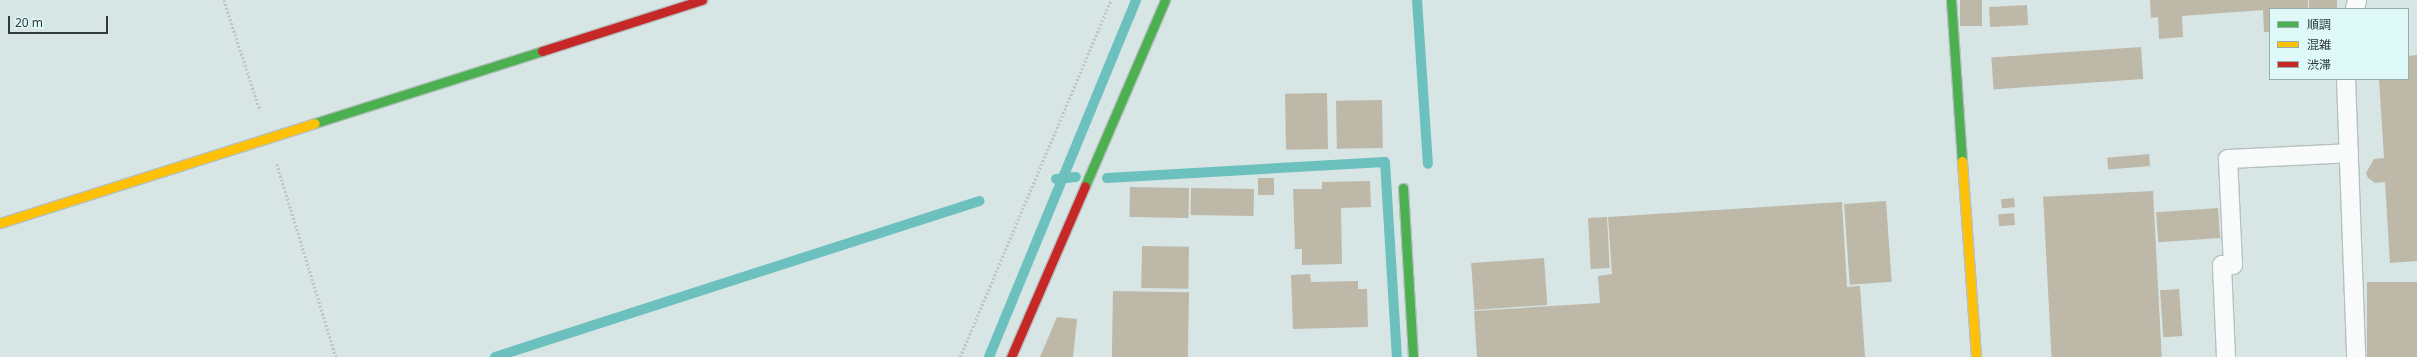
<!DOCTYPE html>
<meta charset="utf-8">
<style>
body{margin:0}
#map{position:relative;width:2417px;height:357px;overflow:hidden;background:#d7e6e5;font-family:"Noto Sans","Noto Sans JP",sans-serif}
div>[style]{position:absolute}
.stream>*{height:10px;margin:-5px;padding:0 5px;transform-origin:5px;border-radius:5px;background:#6cc1bf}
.building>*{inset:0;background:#beb8a8;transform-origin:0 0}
.path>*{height:2.5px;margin-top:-1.25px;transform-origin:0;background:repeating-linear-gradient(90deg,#bfc5c5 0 2px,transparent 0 4px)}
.roads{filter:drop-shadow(1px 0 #b5c1c0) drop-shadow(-1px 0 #b5c1c0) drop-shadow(0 1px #b5c1c0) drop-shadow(0 -1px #b5c1c0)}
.lane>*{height:18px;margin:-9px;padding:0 9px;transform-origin:9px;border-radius:9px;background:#f9fbfb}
.fast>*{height:9px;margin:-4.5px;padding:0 4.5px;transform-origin:4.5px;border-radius:4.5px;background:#4caf50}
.slow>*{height:9px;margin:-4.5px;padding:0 4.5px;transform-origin:4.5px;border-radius:4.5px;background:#ffc107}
.jam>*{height:9px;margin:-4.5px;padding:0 4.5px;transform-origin:4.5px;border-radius:4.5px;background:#c62828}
span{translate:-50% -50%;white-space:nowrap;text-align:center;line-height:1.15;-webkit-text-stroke:3px #def9f8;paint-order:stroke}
.legend{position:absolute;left:2269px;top:8px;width:140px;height:72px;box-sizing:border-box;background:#def9f8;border:1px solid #98adac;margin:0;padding:5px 7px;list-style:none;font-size:12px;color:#2f3a3a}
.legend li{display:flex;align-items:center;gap:8px;height:20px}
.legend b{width:20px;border:1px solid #98adac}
.scale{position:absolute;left:8px;top:16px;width:100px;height:18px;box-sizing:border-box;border:2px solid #2f3a3a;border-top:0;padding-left:5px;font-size:12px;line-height:14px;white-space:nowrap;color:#2f3a3a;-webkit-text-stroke:3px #def9f8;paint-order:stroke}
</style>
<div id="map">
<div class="stream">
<i style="left:1417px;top:0;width:164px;rotate:86.2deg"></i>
<i style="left:1107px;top:178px;width:278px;rotate:-3.3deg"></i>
<i style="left:1385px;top:162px;width:195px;rotate:86.5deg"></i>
<i style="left:1056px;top:179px;width:20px;rotate:-6deg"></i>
<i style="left:495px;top:357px;width:509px;rotate:-17.86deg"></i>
<i style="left:989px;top:357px;width:386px;rotate:-67.6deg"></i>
</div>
<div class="building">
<i style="left:1960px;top:0;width:22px;height:26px"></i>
<i style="clip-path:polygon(2150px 0,2308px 0,2308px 8px,2270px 9px,2270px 32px,2264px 32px,2263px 10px,2182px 16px,2183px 37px,2159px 39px,2158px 17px,2151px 18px)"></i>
<i style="left:2309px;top:0;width:28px;height:9px"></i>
<i style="left:2027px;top:5px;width:20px;height:38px;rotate:87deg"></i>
<i style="left:2141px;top:47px;width:32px;height:150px;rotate:86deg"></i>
<i style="clip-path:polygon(2417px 55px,2417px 261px,2390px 263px,2385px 182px,2375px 183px,2368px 178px,2366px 173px,2374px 159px,2384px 158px,2379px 79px,2408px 79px,2408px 56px)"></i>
<i style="left:1327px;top:93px;width:56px;height:42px;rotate:89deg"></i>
<i style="left:1382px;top:100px;width:48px;height:46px;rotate:89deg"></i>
<i style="left:2149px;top:154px;width:12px;height:42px;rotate:85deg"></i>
<i style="left:1258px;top:178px;width:16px;height:17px"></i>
<i style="clip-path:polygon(1370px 181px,1371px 207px,1341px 208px,1342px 264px,1302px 265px,1302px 249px,1295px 249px,1293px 189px,1322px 189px,1322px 182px)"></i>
<i style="left:1130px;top:187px;width:59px;height:30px;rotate:1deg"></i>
<i style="left:1191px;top:188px;width:63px;height:27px;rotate:1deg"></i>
<i style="left:2153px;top:191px;width:166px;height:110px;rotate:87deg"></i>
<i style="left:2014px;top:198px;width:9px;height:13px;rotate:84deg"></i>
<i style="left:1886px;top:201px;width:81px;height:42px;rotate:86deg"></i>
<i style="clip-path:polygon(1842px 202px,1847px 287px,1860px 286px,1865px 357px,1477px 357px,1474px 311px,1600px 303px,1598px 276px,1612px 274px,1608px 217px)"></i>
<i style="left:2218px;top:208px;width:30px;height:62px;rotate:86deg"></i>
<i style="left:2014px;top:213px;width:12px;height:16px;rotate:85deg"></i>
<i style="left:1607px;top:217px;width:51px;height:19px;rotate:87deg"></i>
<i style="left:1142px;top:246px;width:47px;height:42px;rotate:1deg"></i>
<i style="left:1544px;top:258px;width:47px;height:73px;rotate:86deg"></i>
<i style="clip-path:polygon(1310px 274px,1311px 282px,1358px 281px,1358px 289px,1367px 289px,1368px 327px,1293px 329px,1291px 275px)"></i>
<i style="left:2417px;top:282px;width:75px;height:50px;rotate:90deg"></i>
<i style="left:2179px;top:289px;width:47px;height:19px;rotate:86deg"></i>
<i style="left:1113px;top:291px;width:76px;height:66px;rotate:1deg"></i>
<i style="clip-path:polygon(1057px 317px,1077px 319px,1073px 357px,1040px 357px)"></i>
</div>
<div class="path">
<i style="left:224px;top:0;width:116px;rotate:71.9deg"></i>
<i style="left:277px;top:164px;width:202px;rotate:73deg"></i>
<i style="left:960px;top:357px;width:388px;rotate:-67.1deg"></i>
</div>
<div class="roads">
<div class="lane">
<i style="left:2355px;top:9px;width:9px;rotate:-77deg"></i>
<i style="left:2346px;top:79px;width:278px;rotate:87.9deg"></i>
<i style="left:2226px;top:357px;width:92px;rotate:-92.5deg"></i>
<i style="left:2222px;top:265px;width:11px"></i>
<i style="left:2233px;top:265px;width:106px;rotate:-92.7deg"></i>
<i style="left:2228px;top:159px;width:121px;rotate:-2.8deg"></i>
</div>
<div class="fast">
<i style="left:1951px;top:0;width:161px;rotate:86.1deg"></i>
<i style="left:315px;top:123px;width:238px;rotate:-17.6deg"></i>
<i style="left:1085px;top:186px;width:202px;rotate:-66.7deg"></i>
<i style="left:1403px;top:188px;width:169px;rotate:86.6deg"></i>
</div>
<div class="slow">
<i style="left:1962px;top:161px;width:196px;rotate:85.9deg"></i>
<i style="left:0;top:223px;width:330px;rotate:-17.6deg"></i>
</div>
<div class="jam">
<i style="left:542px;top:51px;width:168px;rotate:-17.7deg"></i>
<i style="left:1011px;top:357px;width:186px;rotate:-66.6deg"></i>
</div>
</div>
<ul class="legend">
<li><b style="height:5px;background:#4caf50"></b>順調</li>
<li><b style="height:5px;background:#ffc107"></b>混雑</li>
<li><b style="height:5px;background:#c62828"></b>渋滞</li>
</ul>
<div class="scale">20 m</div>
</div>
